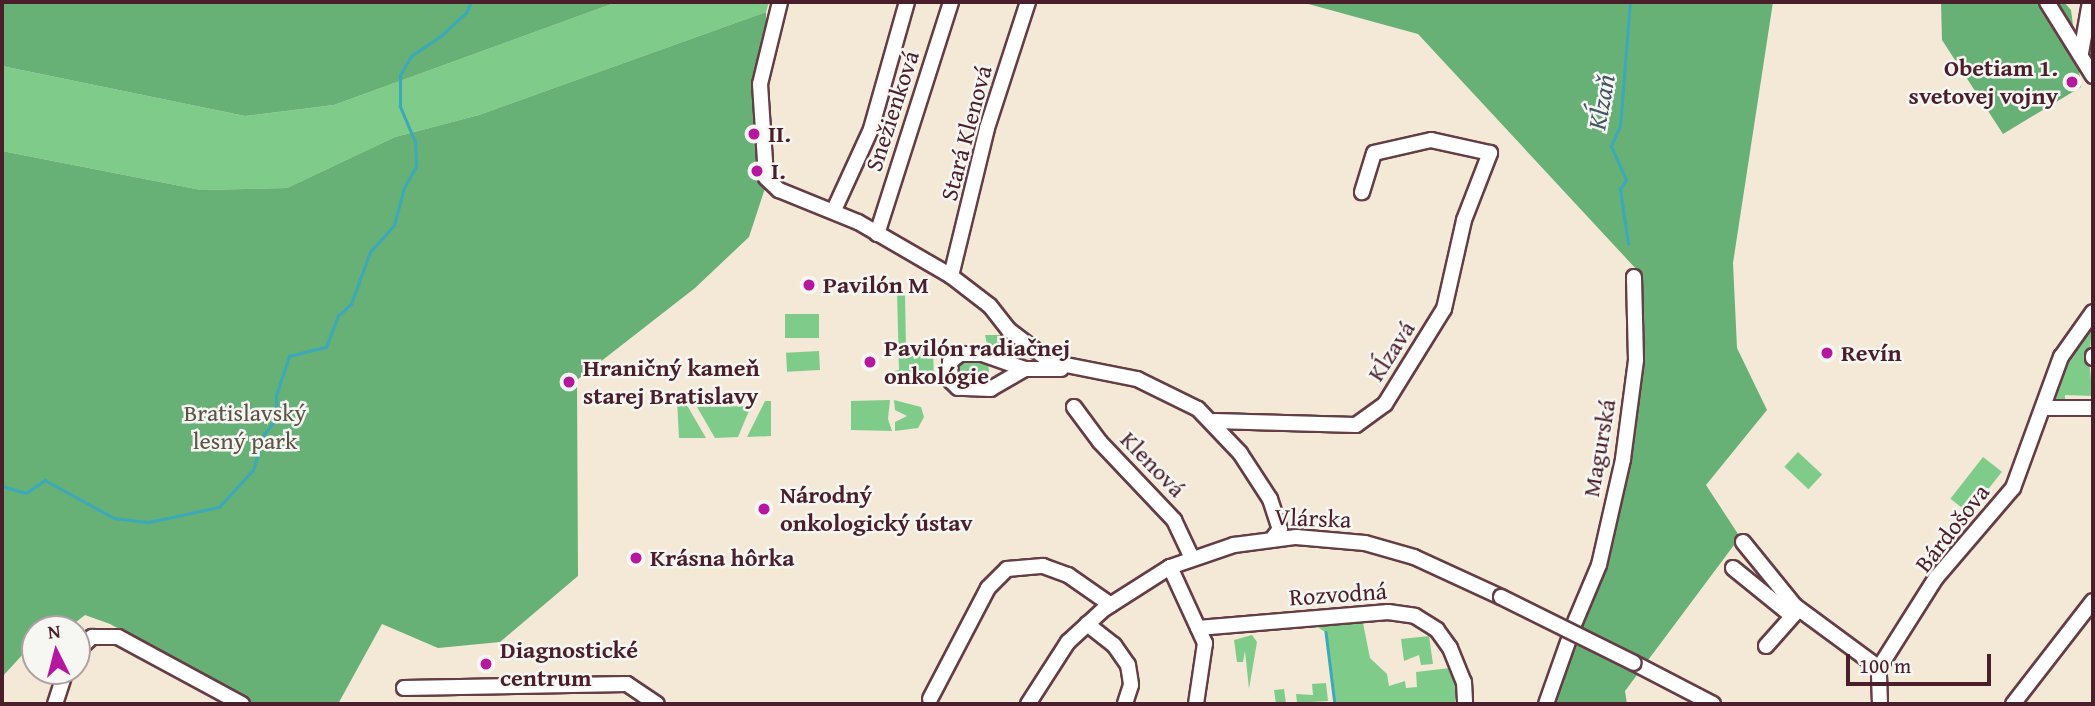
<!DOCTYPE html>
<meta charset="utf-8">
<style>
body{margin:0}
#map{position:relative;width:2095px;height:706px;overflow:hidden;background:#f4e8d7;font-family:"Gentium Book Plus",serif}
div>[style]{position:absolute}
.green>*{inset:0;background:#7fcc8a;transform-origin:0 0}
.round{border-radius:50%}
.forest>*{inset:0;background:#67b076}
.stream>*{height:2.5px;margin:-1.25px;padding:0 1.25px;transform-origin:1.25px;border-radius:1.25px;background:#3ba9b9}
.roads{filter:drop-shadow(2px 0 #643d45) drop-shadow(-2px 0 #643d45) drop-shadow(0 2px #643d45) drop-shadow(0 -2px #643d45)}
.minor>*{height:14px;margin:-7px;padding:0 7px;transform-origin:7px;border-radius:7px;background:#fff}
.bridges{filter:drop-shadow(2px 0 #643d45) drop-shadow(-2px 0 #643d45) drop-shadow(0 2px #643d45) drop-shadow(0 -2px #643d45)}
.minor-bridge>*{height:14px;margin:-7px;padding:0 7px;transform-origin:7px;border-radius:7px;background:#fff}
.dots>*{width:19px;height:19px;translate:-50% -50%;box-sizing:border-box;border:4px solid #f6f6f2;border-radius:50%}
span{translate:-50% -50%;white-space:nowrap;text-align:center;line-height:1.15;-webkit-text-stroke:5px #f6f6f2;paint-order:stroke}
.poi-label{font-size:24px;color:#4a1f2b;font-weight:700}
.right{translate:-100% -50%;text-align:right}
.left{translate:0 -50%;text-align:left}
.street-label{font-size:24px;color:#4a1f2b}
.park-label{font-size:24px;color:#5a5348}
.water-label{font-size:26px;color:#445664;font-style:italic}
.frame{position:absolute;inset:0;border:4px solid #4a1f2b;pointer-events:none}
.north{position:absolute;left:21px;top:615px;width:70px;height:70px;box-sizing:border-box;background:#f6f6f2;border:2px solid #b1a0a2;border-radius:50%;rotate:354deg;font-size:19px;font-weight:700;line-height:28px;text-align:center;color:#4a1f2b}
.north::after{content:'';display:block;margin:auto;width:24px;height:32px;background:#b5179e;clip-path:polygon(50% 0,100% 100%,50% 72%,0 100%)}
.scale{position:absolute;left:1846px;top:654px;width:145px;height:32px;box-sizing:border-box;border:4px solid #4a1f2b;border-top:0;padding-left:9px;font-size:21px;line-height:24px;white-space:nowrap;color:#4a1f2b;-webkit-text-stroke:5px #f6f6f2;paint-order:stroke}
</style>
<div id="map">
<div class="green">
<i style="clip-path:polygon(617px 2px,769px 2px,766px 12px,479px 115px,395px 137px,287px 188px,201px 190px,2px 151px,2px 66px,245px 116px,334px 105px)"></i>
<i style="clip-path:polygon(897px 292px,905px 295px,906px 349px,933px 349px,934px 381px,927px 381px,926px 374px,909px 374px,909px 382px,895px 382px,894px 371px,899px 370px)"></i>
<i style="left:819px;top:314px;width:24px;height:34px;rotate:90deg"></i>
<i style="clip-path:polygon(2093px 315px,2089px 361px,2093px 396px,2065px 395px,2065px 402px,2060px 402px,2053px 396px,2058px 374px)"></i>
<i style="clip-path:polygon(985px 335px,1005px 335px,1037px 359px,988px 349px)"></i>
<i style="left:819px;top:351px;width:19px;height:33px;rotate:87deg"></i>
<i class="round" style="left:959px;top:356px;width:30px;height:30px"></i>
<i style="clip-path:polygon(677px 400px,688px 407px,706px 438px,679px 438px)"></i>
<i style="clip-path:polygon(890px 400px,888px 419px,892px 431px,851px 430px,851px 401px)"></i>
<i style="clip-path:polygon(894px 400px,921px 407px,924px 417px,918px 428px,895px 431px,895px 422px,907px 416px,895px 410px)"></i>
<i style="clip-path:polygon(765px 401px,771px 401px,771px 436px,747px 437px)"></i>
<i style="clip-path:polygon(751px 406px,738px 437px,715px 438px,697px 407px)"></i>
<i style="left:1798px;top:452px;width:33px;height:20px;rotate:43deg"></i>
<i style="left:1983px;top:457px;width:24px;height:53px;rotate:38deg"></i>
<i style="clip-path:polygon(1363px 623px,1370px 658px,1387px 674px,1389px 686px,1405px 681px,1406px 688px,1417px 687px,1416px 672px,1450px 668px,1457px 691px,1455px 704px,1335px 704px,1325px 632px,1316px 626px)"></i>
<i style="clip-path:polygon(1252px 635px,1257px 642px,1249px 689px,1245px 651px,1243px 662px,1237px 662px,1234px 640px)"></i>
<i style="clip-path:polygon(1429px 636px,1433px 664px,1421px 665px,1419px 655px,1404px 661px,1401px 639px)"></i>
<i style="clip-path:polygon(1326px 683px,1328px 701px,1276px 704px,1274px 690px,1284px 689px,1286px 703px,1297px 702px,1296px 694px,1313px 695px,1312px 684px)"></i>
</div>
<div class="forest">
<i style="clip-path:polygon(2px 2px,617px 2px,334px 105px,245px 116px,2px 66px)"></i>
<i style="clip-path:polygon(1301px 2px,1773px 2px,1733px 263px,1737px 348px,1767px 410px,1706px 485px,1740px 537px,1625px 691px,1627px 704px,1553px 704px,1606px 562px,1638px 359px,1638px 271px,1418px 34px)"></i>
<i style="clip-path:polygon(1941px 2px,2064px 2px,2071px 10px,2081px 87px,2003px 134px,1942px 40px)"></i>
<i style="clip-path:polygon(766px 12px,769px 176px,749px 237px,695px 288px,577px 380px,578px 576px,500px 642px,438px 648px,382px 624px,338px 704px,254px 704px,110px 624px,85px 615px,67px 629px,35px 629px,35px 641px,2px 677px,2px 151px,201px 190px,287px 188px,395px 137px,479px 115px)"></i>
</div>
<div class="stream">
<i style="left:1628px;top:244px;width:56px;rotate:-98.3deg"></i>
<i style="left:1620px;top:189px;width:11px;rotate:-56deg"></i>
<i style="left:1626px;top:180px;width:37px;rotate:-114deg"></i>
<i style="left:1611px;top:146px;width:22px;rotate:-66deg"></i>
<i style="left:1620px;top:126px;width:124px;rotate:-85.4deg"></i>
<i style="left:2px;top:486px;width:25px;rotate:16deg"></i>
<i style="left:26px;top:493px;width:23px;rotate:-34deg"></i>
<i style="left:45px;top:480px;width:79px;rotate:28.8deg"></i>
<i style="left:114px;top:518px;width:35px;rotate:7deg"></i>
<i style="left:149px;top:522px;width:72px;rotate:-12.1deg"></i>
<i style="left:219px;top:507px;width:50px;rotate:-47.4deg"></i>
<i style="left:253px;top:470px;width:38px;rotate:-73deg"></i>
<i style="left:264px;top:434px;width:21px;rotate:-51deg"></i>
<i style="left:277px;top:418px;width:22px;rotate:-93deg"></i>
<i style="left:276px;top:396px;width:42px;rotate:-72deg"></i>
<i style="left:289px;top:356px;width:38px;rotate:-14deg"></i>
<i style="left:326px;top:347px;width:33px;rotate:-69deg"></i>
<i style="left:338px;top:316px;width:18px;rotate:-43deg"></i>
<i style="left:351px;top:304px;width:55px;rotate:-69.9deg"></i>
<i style="left:370px;top:252px;width:36px;rotate:-48deg"></i>
<i style="left:394px;top:225px;width:38px;rotate:-75deg"></i>
<i style="left:404px;top:188px;width:25px;rotate:-61deg"></i>
<i style="left:416px;top:166px;width:24px;rotate:-92deg"></i>
<i style="left:415px;top:142px;width:39px;rotate:-113deg"></i>
<i style="left:400px;top:106px;width:31px;rotate:-90deg"></i>
<i style="left:400px;top:75px;width:22px;rotate:-60deg"></i>
<i style="left:411px;top:56px;width:36px;rotate:-34deg"></i>
<i style="left:441px;top:36px;width:34px;rotate:-43deg"></i>
<i style="left:466px;top:13px;width:12px;rotate:-66deg"></i>
<i style="left:1326px;top:632px;width:73px;rotate:82.9deg"></i>
</div>
<div class="roads">
<div class="minor">
<i style="left:780px;top:2px;width:84px;rotate:103.7deg"></i>
<i style="left:760px;top:84px;width:94px;rotate:86.3deg"></i>
<i style="left:766px;top:178px;width:18px;rotate:43deg"></i>
<i style="left:779px;top:190px;width:85px;rotate:22.1deg"></i>
<i style="left:858px;top:222px;width:108px;rotate:30.1deg"></i>
<i style="left:951px;top:276px;width:49px;rotate:37.6deg"></i>
<i style="left:990px;top:306px;width:31px;rotate:52deg"></i>
<i style="left:1009px;top:330px;width:53px;rotate:37.3deg"></i>
<i style="left:1051px;top:362px;width:88px;rotate:11.2deg"></i>
<i style="left:1137px;top:379px;width:68px;rotate:26.2deg"></i>
<i style="left:1198px;top:409px;width:61px;rotate:46.3deg"></i>
<i style="left:1240px;top:453px;width:55px;rotate:56.9deg"></i>
<i style="left:1270px;top:499px;width:32px;rotate:72deg"></i>
<i style="left:1280px;top:529px;width:11px;rotate:128deg"></i>
<i style="left:2047px;top:2px;width:87px;rotate:58.1deg"></i>
<i style="left:2081px;top:53px;width:52px;rotate:-80deg"></i>
<i style="left:834px;top:210px;width:89px;rotate:-65.4deg"></i>
<i style="left:871px;top:129px;width:132px;rotate:-74.2deg"></i>
<i style="left:877px;top:234px;width:244px;rotate:-72.3deg"></i>
<i style="left:951px;top:276px;width:152px;rotate:-76.3deg"></i>
<i style="left:987px;top:128px;width:133px;rotate:-72deg"></i>
<i style="left:2093px;top:356px;width:2px;rotate:90deg"></i>
<i style="left:1025px;top:369px;width:39px;rotate:150deg"></i>
<i style="left:991px;top:389px;width:33px;rotate:-178deg"></i>
<i style="left:958px;top:388px;width:10px;rotate:-135deg"></i>
<i style="left:951px;top:381px;width:19px;rotate:-93deg"></i>
<i style="left:950px;top:362px;width:13px;rotate:-39deg"></i>
<i style="left:960px;top:354px;width:22px"></i>
<i style="left:982px;top:354px;width:46px;rotate:19.2deg"></i>
<i style="left:1025px;top:369px;width:36px"></i>
<i style="left:1074px;top:407px;width:44px;rotate:53.4deg"></i>
<i style="left:1100px;top:442px;width:108px;rotate:46.5deg"></i>
<i style="left:1174px;top:520px;width:42px;rotate:64.7deg"></i>
<i style="left:2043px;top:408px;width:50px"></i>
<i style="left:1214px;top:421px;width:142px;rotate:1.6deg"></i>
<i style="left:1356px;top:425px;width:36px;rotate:-36deg"></i>
<i style="left:1385px;top:404px;width:112px;rotate:-58.2deg"></i>
<i style="left:1444px;top:309px;width:91px;rotate:-77.3deg"></i>
<i style="left:1464px;top:220px;width:72px;rotate:-68.8deg"></i>
<i style="left:1490px;top:153px;width:60px;rotate:-167.6deg"></i>
<i style="left:1431px;top:140px;width:58px;rotate:167.2deg"></i>
<i style="left:1374px;top:153px;width:41px;rotate:107.1deg"></i>
<i style="left:1743px;top:542px;width:82px;rotate:50.9deg"></i>
<i style="left:1795px;top:606px;width:104px;rotate:36.4deg"></i>
<i style="left:1170px;top:567px;width:84px;rotate:65.3deg"></i>
<i style="left:1205px;top:643px;width:62px;rotate:98.4deg"></i>
<i style="left:1733px;top:568px;width:76px;rotate:39.1deg"></i>
<i style="left:1575px;top:622px;width:62px;rotate:-67.2deg"></i>
<i style="left:1599px;top:565px;width:109px;rotate:-77.2deg"></i>
<i style="left:1623px;top:459px;width:100px;rotate:-82.5deg"></i>
<i style="left:1636px;top:360px;width:83px;rotate:-91.4deg"></i>
<i style="left:1087px;top:624px;width:34px;rotate:38deg"></i>
<i style="left:1114px;top:645px;width:24px;rotate:55deg"></i>
<i style="left:1128px;top:665px;width:20px;rotate:81deg"></i>
<i style="left:1131px;top:685px;width:20px;rotate:108deg"></i>
<i style="left:1198px;top:628px;width:191px;rotate:-4.8deg"></i>
<i style="left:1388px;top:612px;width:27px;rotate:8deg"></i>
<i style="left:1415px;top:616px;width:26px;rotate:32deg"></i>
<i style="left:1437px;top:630px;width:22px;rotate:54deg"></i>
<i style="left:1450px;top:648px;width:37px;rotate:68deg"></i>
<i style="left:1464px;top:682px;width:22px;rotate:87deg"></i>
<i style="left:1766px;top:646px;width:48px;rotate:-48.4deg"></i>
<i style="left:77px;top:651px;width:21px;rotate:-43deg"></i>
<i style="left:92px;top:637px;width:26px"></i>
<i style="left:118px;top:637px;width:141px;rotate:28.4deg"></i>
<i style="left:1634px;top:663px;width:89px;rotate:27.4deg"></i>
<i style="left:404px;top:688px;width:223px;rotate:-1deg"></i>
<i style="left:627px;top:684px;width:36px;rotate:34deg"></i>
<i style="left:930px;top:699px;width:125px;rotate:-62.4deg"></i>
<i style="left:988px;top:588px;width:27px;rotate:-45deg"></i>
<i style="left:1007px;top:569px;width:36px;rotate:-5deg"></i>
<i style="left:1043px;top:566px;width:27px;rotate:20deg"></i>
<i style="left:1068px;top:575px;width:52px;rotate:34.9deg"></i>
<i style="left:55px;top:704px;width:35px;rotate:-72deg"></i>
<i style="left:1028px;top:704px;width:74px;rotate:-57.2deg"></i>
<i style="left:1068px;top:642px;width:49px;rotate:-42.5deg"></i>
<i style="left:1104px;top:609px;width:78px;rotate:-32.5deg"></i>
<i style="left:1170px;top:567px;width:68px;rotate:-19deg"></i>
<i style="left:1234px;top:545px;width:63px;rotate:-7.4deg"></i>
<i style="left:1296px;top:537px;width:69px;rotate:5deg"></i>
<i style="left:1365px;top:543px;width:51px;rotate:15.9deg"></i>
<i style="left:1414px;top:557px;width:96px;rotate:24.7deg"></i>
<i style="left:1546px;top:704px;width:66px;rotate:-70.5deg"></i>
<i style="left:1880px;top:704px;width:36px;rotate:-92deg"></i>
<i style="left:1879px;top:668px;width:107px;rotate:-57.7deg"></i>
<i style="left:1936px;top:578px;width:118px;rotate:-49.5deg"></i>
<i style="left:2013px;top:488px;width:140px;rotate:-69.9deg"></i>
<i style="left:2061px;top:357px;width:55px;rotate:-54.6deg"></i>
<i style="left:2013px;top:704px;width:130px;rotate:-52.2deg"></i>
</div>
</div>
<div class="bridges">
<div class="minor-bridge">
<i style="left:1501px;top:597px;width:148px;rotate:26.4deg"></i>
</div>
</div>
<div class="dots">
<i style="left:2072px;top:82px;background:#b5179e"></i>
<i style="left:754px;top:134px;background:#b5179e"></i>
<i style="left:757px;top:171px;background:#b5179e"></i>
<i style="left:809px;top:285px;background:#b5179e"></i>
<i style="left:1827px;top:353px;background:#b5179e"></i>
<i style="left:870px;top:362px;background:#b5179e"></i>
<i style="left:569px;top:382px;background:#b5179e"></i>
<i style="left:764px;top:509px;background:#b5179e"></i>
<i style="left:636px;top:558px;background:#b5179e"></i>
<i style="left:486px;top:664px;background:#b5179e"></i>
</div>
<div class="poi-label">
<span class="right" style="left:2058px;top:82px">Obetiam 1.<br>svetovej vojny</span>
<span class="left" style="left:768px;top:134px">II.</span>
<span class="left" style="left:771px;top:171px">I.</span>
<span class="left" style="left:823px;top:285px">Pavilón M</span>
<span class="left" style="left:884px;top:362px">Pavilón radiačnej<br>onkológie</span>
<span class="left" style="left:1841px;top:353px">Revín</span>
<span class="left" style="left:583px;top:382px">Hraničný kameň<br>starej Bratislavy</span>
<span class="left" style="left:780px;top:509px">Národný<br>onkologický ústav</span>
<span class="left" style="left:650px;top:558px">Krásna hôrka</span>
<span class="left" style="left:500px;top:664px">Diagnostické<br>centrum</span>
</div>
<div class="street-label">
<span style="left:892px;top:111px;rotate:-72deg">Snežienková</span>
<span style="left:966px;top:133px;rotate:-75deg">Stará Klenová</span>
<span style="left:1391px;top:351px;rotate:-57deg">Kĺzavá</span>
<span style="left:1599px;top:448px;rotate:-80deg">Magurská</span>
<span style="left:1153px;top:464px;rotate:46deg">Klenová</span>
<span style="left:1313px;top:518px;rotate:2deg">Vlárska</span>
<span style="left:1952px;top:528px;rotate:-52deg">Bárdošova</span>
<span style="left:1338px;top:594px;rotate:-4deg">Rozvodná</span>
</div>
<div class="park-label">
<span style="left:245px;top:427px">Bratislavský<br>lesný park</span>
</div>
<div class="water-label">
<span style="left:1601px;top:102px;rotate:-80deg">Kĺzaň</span>
</div>
<div class="frame"></div>
<div class="north">N</div>
<div class="scale">100 m</div>
</div>
